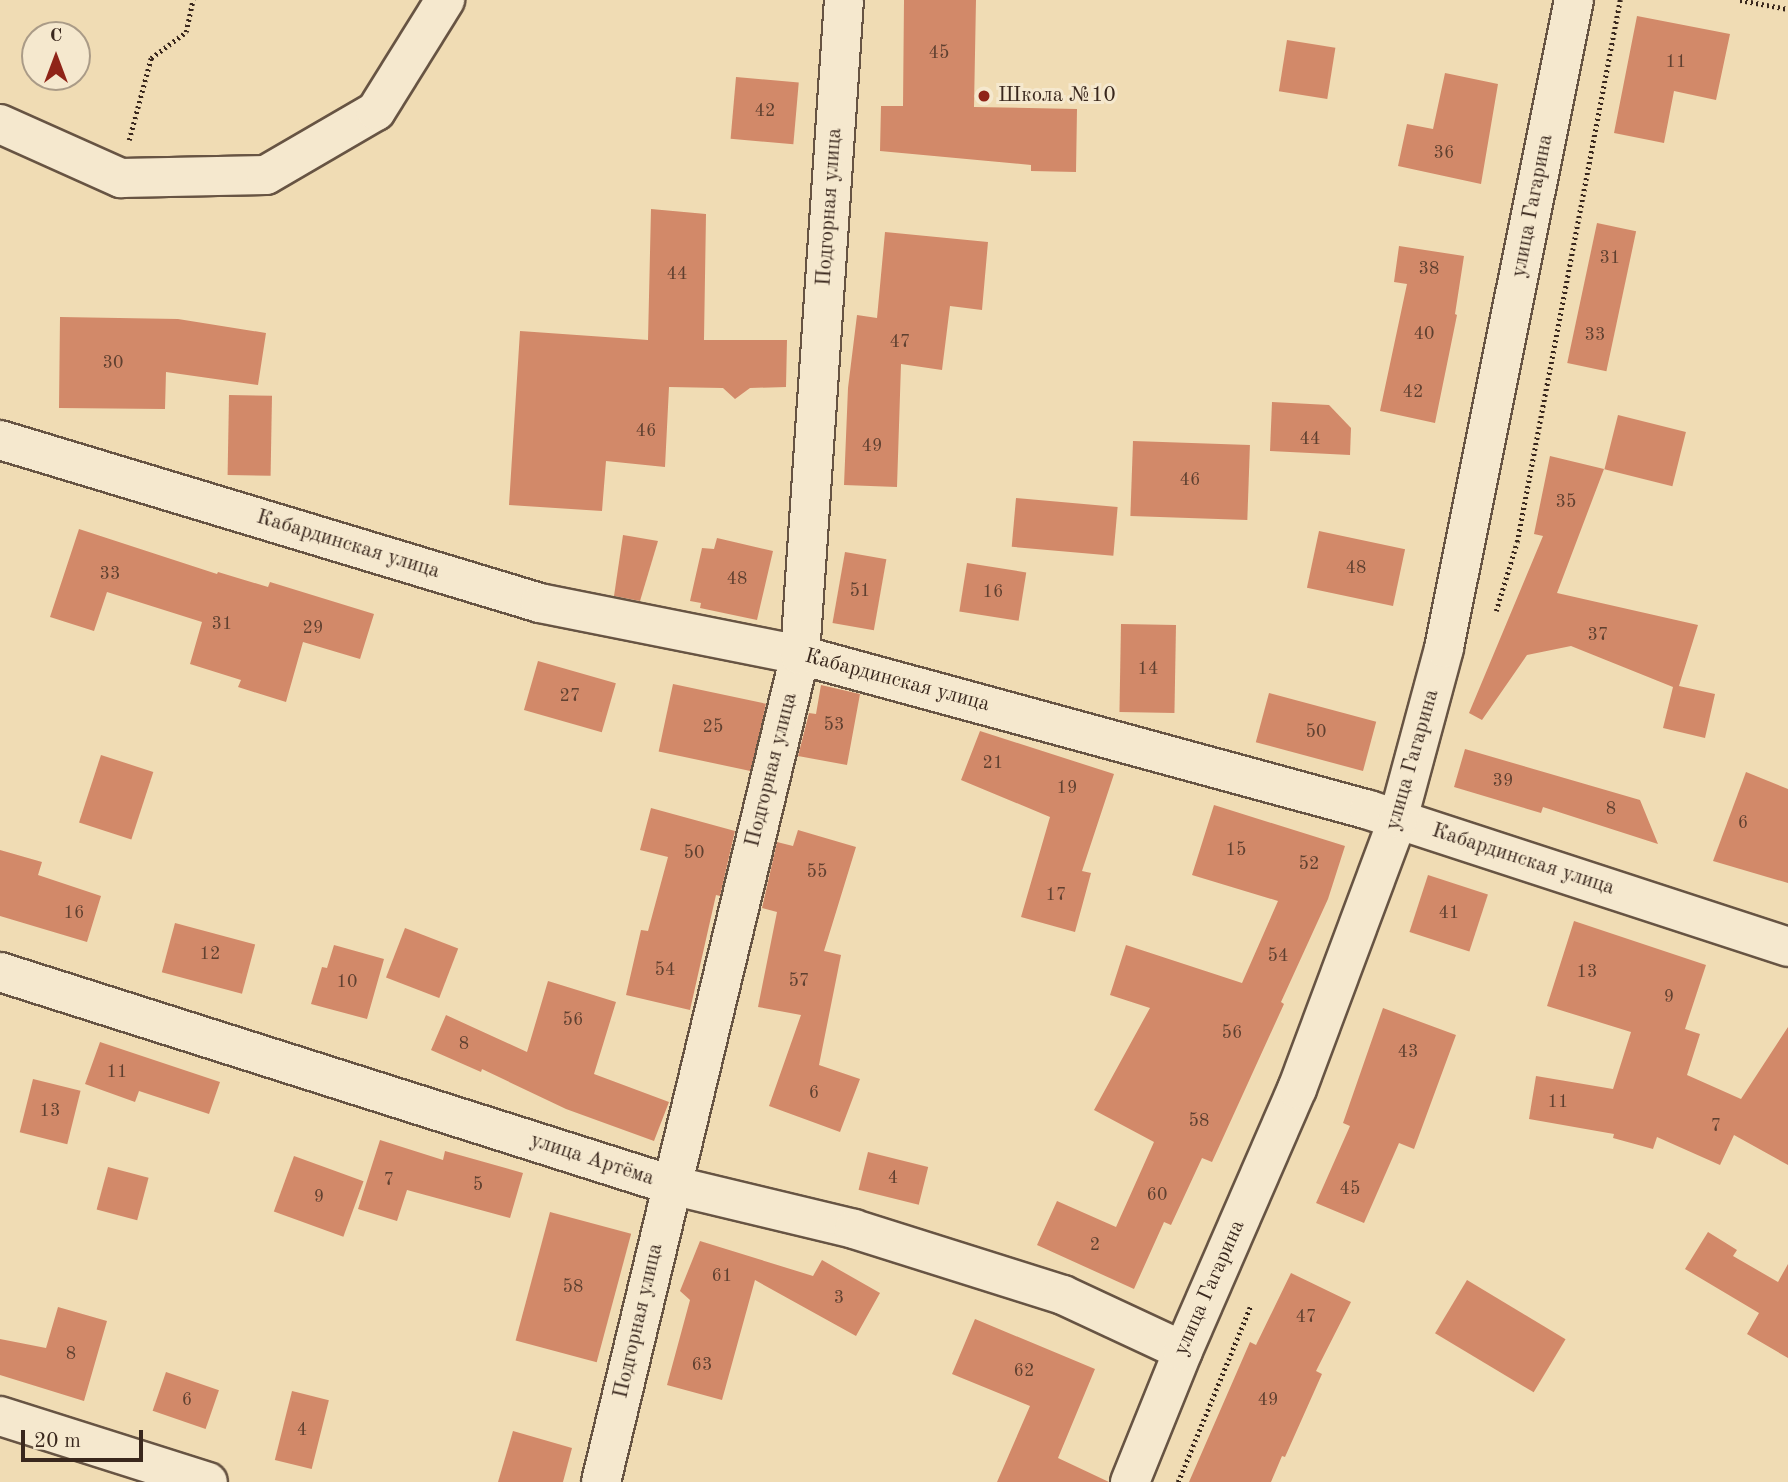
<!DOCTYPE html>
<meta charset="utf-8">
<style>
body{margin:0}
#map{position:relative;width:1788px;height:1482px;overflow:hidden;background:#f0dcb4;font-family:"Old Standard TT",serif}
div>[style]{position:absolute}
.building>*{inset:0;background:#d28969;transform-origin:0 0}
.path>*{height:4.5px;margin-top:-2.25px;transform-origin:0;background:repeating-linear-gradient(90deg,#39271d 0 2px,transparent 0 5.5px)}
.roads{filter:drop-shadow(2px 0 #675443) drop-shadow(-2px 0 #675443) drop-shadow(0 2px #675443) drop-shadow(0 -2px #675443)}
.minor>*{height:38px;margin:-19px;padding:0 19px;transform-origin:19px;border-radius:19px;background:#f5e8ce}
.dots>*{width:19px;height:19px;translate:-50% -50%;box-sizing:border-box;border:4px solid #f5e8ce;border-radius:50%}
span{translate:-50% -50%;white-space:nowrap;text-align:center;line-height:1.15;-webkit-text-stroke:6px #f5e8ce;paint-order:stroke}
.number-label{font-size:18px;color:#5f4030}
.number-label span{-webkit-text-stroke-width:0}
.poi-label{font-size:21px;color:#39271d}
.left{translate:0 -50%;text-align:left}
.street-label{font-size:21px;color:#39271d}
.north{position:absolute;left:21px;top:21px;width:70px;height:70px;box-sizing:border-box;background:#f5e8ce;border:2px solid #aa9b87;border-radius:50%;rotate:0deg;font-size:19px;font-weight:700;line-height:28px;text-align:center;color:#39271d}
.north::after{content:'';display:block;margin:auto;width:24px;height:32px;background:#8f2418;clip-path:polygon(50% 0,100% 100%,50% 72%,0 100%)}
.scale{position:absolute;left:21px;top:1430px;width:122px;height:32px;box-sizing:border-box;border:4px solid #39271d;border-top:0;padding-left:9px;font-size:21px;line-height:24px;white-space:nowrap;color:#39271d;-webkit-text-stroke:5px #f5e8ce;paint-order:stroke}
</style>
<div id="map">
<div class="building">
<i style="clip-path:polygon(904px 0,976px 0,974px 107px,1077px 109px,1076px 172px,1031px 171px,1031px 165px,880px 151px,881px 106px,903px 106px)"></i>
<i style="clip-path:polygon(1637px 16px,1730px 34px,1716px 100px,1674px 91px,1664px 143px,1614px 133px)"></i>
<i style="left:1287px;top:40px;width:49px;height:52px;rotate:9deg"></i>
<i style="clip-path:polygon(1445px 73px,1498px 84px,1481px 184px,1398px 166px,1407px 124px,1433px 129px)"></i>
<i style="left:736px;top:77px;width:63px;height:62px;rotate:5deg"></i>
<i style="clip-path:polygon(651px 209px,706px 214px,704px 340px,787px 340px,786px 387px,750px 388px,735px 399px,723px 388px,669px 387px,665px 467px,606px 461px,602px 511px,509px 505px,520px 331px,648px 340px)"></i>
<i style="left:1597px;top:223px;width:40px;height:143px;rotate:12deg"></i>
<i style="clip-path:polygon(885px 232px,988px 242px,982px 310px,950px 306px,942px 370px,901px 364px,897px 487px,844px 485px,848px 388px,857px 315px,877px 318px)"></i>
<i style="clip-path:polygon(1399px 246px,1464px 256px,1455px 314px,1457px 315px,1435px 423px,1380px 411px,1407px 284px,1394px 282px)"></i>
<i style="clip-path:polygon(60px 317px,178px 319px,266px 333px,258px 385px,166px 372px,165px 409px,59px 408px)"></i>
<i style="left:229px;top:395px;width:43px;height:80px;rotate:1deg"></i>
<i style="clip-path:polygon(1272px 402px,1329px 405px,1351px 428px,1350px 455px,1270px 451px)"></i>
<i style="left:1618px;top:415px;width:70px;height:56px;rotate:14deg"></i>
<i style="left:1133px;top:441px;width:117px;height:75px;rotate:2deg"></i>
<i style="clip-path:polygon(1550px 456px,1604px 469px,1557px 593px,1698px 625px,1679px 686px,1715px 694px,1705px 738px,1663px 728px,1673px 687px,1571px 646px,1527px 655px,1482px 720px,1469px 713px,1543px 536px,1534px 534px)"></i>
<i style="left:1016px;top:498px;width:102px;height:49px;rotate:5deg"></i>
<i style="clip-path:polygon(79px 529px,217px 574px,218px 572px,268px 587px,270px 582px,374px 614px,360px 659px,303px 642px,286px 702px,238px 687px,241px 680px,190px 664px,202px 622px,107px 592px,94px 631px,50px 617px)"></i>
<i style="left:1319px;top:531px;width:88px;height:58px;rotate:12deg"></i>
<i style="clip-path:polygon(623px 535px,658px 541px,640px 601px,614px 596px)"></i>
<i style="clip-path:polygon(717px 538px,773px 551px,757px 620px,700px 608px,701px 603px,690px 601px,702px 548px,714px 549px)"></i>
<i style="left:845px;top:552px;width:42px;height:72px;rotate:10deg"></i>
<i style="left:967px;top:563px;width:60px;height:49px;rotate:9deg"></i>
<i style="left:1121px;top:624px;width:55px;height:88px;rotate:1deg"></i>
<i style="left:538px;top:661px;width:81px;height:51px;rotate:16deg"></i>
<i style="left:673px;top:684px;width:95px;height:69px;rotate:12deg"></i>
<i style="clip-path:polygon(821px 685px,860px 694px,847px 765px,798px 756px,809px 713px,816px 714px)"></i>
<i style="left:1269px;top:693px;width:111px;height:51px;rotate:15deg"></i>
<i style="clip-path:polygon(980px 731px,1114px 774px,1082px 871px,1091px 873px,1075px 932px,1021px 917px,1050px 817px,961px 780px)"></i>
<i style="clip-path:polygon(1465px 749px,1640px 800px,1658px 844px,1543px 807px,1541px 813px,1454px 787px)"></i>
<i style="left:101px;top:755px;width:55px;height:71px;rotate:18deg"></i>
<i style="clip-path:polygon(1746px 772px,1788px 789px,1788px 883px,1713px 861px)"></i>
<i style="clip-path:polygon(1214px 805px,1345px 846px,1328px 899px,1281px 1002px,1284px 1004px,1212px 1162px,1202px 1158px,1171px 1225px,1164px 1222px,1134px 1289px,1037px 1245px,1057px 1201px,1116px 1227px,1154px 1142px,1094px 1110px,1150px 1008px,1110px 995px,1126px 945px,1242px 983px,1278px 901px,1192px 875px)"></i>
<i style="clip-path:polygon(651px 808px,735px 831px,720px 896px,716px 895px,690px 1010px,626px 995px,641px 930px,648px 931px,668px 857px,640px 850px)"></i>
<i style="clip-path:polygon(798px 830px,856px 847px,824px 951px,841px 955px,819px 1065px,860px 1079px,840px 1132px,769px 1106px,801px 1015px,758px 1007px,777px 912px,762px 908px,777px 842px,793px 846px)"></i>
<i style="clip-path:polygon(0 850px,42px 862px,38px 875px,101px 896px,87px 942px,0 916px)"></i>
<i style="left:1428px;top:875px;width:63px;height:60px;rotate:18deg"></i>
<i style="clip-path:polygon(1574px 921px,1706px 965px,1685px 1029px,1700px 1034px,1687px 1075px,1741px 1099px,1788px 1027px,1788px 1165px,1734px 1135px,1720px 1165px,1657px 1137px,1653px 1149px,1613px 1138px,1614px 1134px,1529px 1119px,1536px 1076px,1613px 1089px,1631px 1032px,1547px 1006px)"></i>
<i style="left:175px;top:923px;width:83px;height:51px;rotate:15deg"></i>
<i style="left:405px;top:928px;width:57px;height:53px;rotate:21deg"></i>
<i style="clip-path:polygon(334px 945px,384px 959px,367px 1019px,311px 1004px,322px 967px,327px 968px)"></i>
<i style="clip-path:polygon(548px 981px,616px 1002px,594px 1074px,669px 1102px,654px 1141px,566px 1109px,482px 1069px,481px 1072px,431px 1050px,446px 1015px,527px 1052px)"></i>
<i style="clip-path:polygon(1383px 1008px,1456px 1035px,1414px 1149px,1399px 1143px,1364px 1223px,1316px 1203px,1350px 1126px,1343px 1123px)"></i>
<i style="clip-path:polygon(100px 1042px,220px 1082px,209px 1114px,139px 1091px,135px 1102px,85px 1084px)"></i>
<i style="left:33px;top:1079px;width:49px;height:55px;rotate:14deg"></i>
<i style="clip-path:polygon(380px 1140px,443px 1160px,445px 1151px,523px 1173px,510px 1218px,407px 1190px,397px 1221px,358px 1209px)"></i>
<i style="left:868px;top:1152px;width:62px;height:39px;rotate:14deg"></i>
<i style="left:294px;top:1156px;width:74px;height:59px;rotate:20deg"></i>
<i style="left:108px;top:1167px;width:42px;height:44px;rotate:15deg"></i>
<i style="left:550px;top:1212px;width:84px;height:133px;rotate:15deg"></i>
<i style="clip-path:polygon(1708px 1232px,1737px 1250px,1733px 1256px,1778px 1282px,1788px 1264px,1788px 1358px,1747px 1334px,1759px 1313px,1685px 1269px)"></i>
<i style="clip-path:polygon(700px 1241px,813px 1276px,822px 1260px,880px 1293px,856px 1336px,755px 1280px,722px 1400px,667px 1385px,690px 1300px,680px 1291px)"></i>
<i style="clip-path:polygon(1291px 1273px,1351px 1302px,1316px 1371px,1322px 1374px,1285px 1457px,1282px 1456px,1271px 1482px,1189px 1482px,1250px 1342px,1256px 1345px)"></i>
<i style="left:1467px;top:1280px;width:115px;height:62px;rotate:31deg"></i>
<i style="clip-path:polygon(58px 1307px,107px 1321px,84px 1401px,0 1375px,0 1339px,46px 1348px)"></i>
<i style="clip-path:polygon(975px 1319px,1095px 1369px,1058px 1458px,1109px 1482px,997px 1482px,1030px 1406px,952px 1374px)"></i>
<i style="left:166px;top:1372px;width:56px;height:41px;rotate:19deg"></i>
<i style="left:292px;top:1391px;width:38px;height:71px;rotate:14deg"></i>
<i style="clip-path:polygon(513px 1431px,572px 1448px,563px 1482px,498px 1482px)"></i>
</div>
<div class="path">
<i style="left:1740px;top:0;width:49px;rotate:10.6deg"></i>
<i style="left:129px;top:140px;width:85px;rotate:-75deg"></i>
<i style="left:151px;top:58px;width:44px;rotate:-36.6deg"></i>
<i style="left:186px;top:32px;width:33px;rotate:-78deg"></i>
<i style="left:1496px;top:611px;width:72px;rotate:-73.1deg"></i>
<i style="left:1517px;top:542px;width:552px;rotate:-79.24deg"></i>
<i style="left:1178px;top:1482px;width:191px;rotate:-67.6deg"></i>
</div>
<div class="roads">
<div class="minor">
<i style="left:0;top:124px;width:133px;rotate:24.1deg"></i>
<i style="left:121px;top:178px;width:145px;rotate:-1.2deg"></i>
<i style="left:266px;top:175px;width:127px;rotate:-30.2deg"></i>
<i style="left:376px;top:111px;width:131px;rotate:-58.1deg"></i>
<i style="left:0;top:440px;width:564px;rotate:16.8deg"></i>
<i style="left:540px;top:603px;width:265px;rotate:11.3deg"></i>
<i style="left:800px;top:655px;width:590px;rotate:15.24deg"></i>
<i style="left:1369px;top:810px;width:441px;rotate:18.1deg"></i>
<i style="left:0;top:972px;width:704px;rotate:17.61deg"></i>
<i style="left:671px;top:1185px;width:188px;rotate:13.5deg"></i>
<i style="left:854px;top:1229px;width:219px;rotate:17.5deg"></i>
<i style="left:1063px;top:1295px;width:132px;rotate:25deg"></i>
<i style="left:0;top:1416px;width:218px;rotate:17.6deg"></i>
<i style="left:601px;top:1482px;width:851px;rotate:-76.47deg"></i>
<i style="left:800px;top:655px;width:656px;rotate:-86.16deg"></i>
<i style="left:1130px;top:1482px;width:141px;rotate:-68deg"></i>
<i style="left:1183px;top:1351px;width:286px;rotate:-66.5deg"></i>
<i style="left:1297px;top:1089px;width:288px;rotate:-69.5deg"></i>
<i style="left:1398px;top:819px;width:177px;rotate:-74.9deg"></i>
<i style="left:1444px;top:648px;width:661px;rotate:-78.66deg"></i>
</div>
</div>
<div class="dots">
<i style="left:984px;top:96px;background:#8f2418"></i>
</div>
<div class="number-label">
<span style="left:939px;top:53px">45</span>
<span style="left:1676px;top:62px">11</span>
<span style="left:765px;top:111px">42</span>
<span style="left:1444px;top:153px">36</span>
<span style="left:1610px;top:258px">31</span>
<span style="left:1429px;top:269px">38</span>
<span style="left:677px;top:274px">44</span>
<span style="left:1424px;top:334px">40</span>
<span style="left:1595px;top:335px">33</span>
<span style="left:900px;top:342px">47</span>
<span style="left:113px;top:363px">30</span>
<span style="left:1413px;top:392px">42</span>
<span style="left:646px;top:431px">46</span>
<span style="left:1310px;top:439px">44</span>
<span style="left:872px;top:446px">49</span>
<span style="left:1190px;top:480px">46</span>
<span style="left:1566px;top:502px">35</span>
<span style="left:1356px;top:568px">48</span>
<span style="left:110px;top:574px">33</span>
<span style="left:737px;top:579px">48</span>
<span style="left:860px;top:591px">51</span>
<span style="left:993px;top:592px">16</span>
<span style="left:222px;top:624px">31</span>
<span style="left:313px;top:628px">29</span>
<span style="left:1598px;top:635px">37</span>
<span style="left:1148px;top:669px">14</span>
<span style="left:570px;top:696px">27</span>
<span style="left:834px;top:725px">53</span>
<span style="left:713px;top:727px">25</span>
<span style="left:1316px;top:732px">50</span>
<span style="left:993px;top:763px">21</span>
<span style="left:1503px;top:781px">39</span>
<span style="left:1067px;top:788px">19</span>
<span style="left:1611px;top:809px">8</span>
<span style="left:1743px;top:823px">6</span>
<span style="left:1236px;top:850px">15</span>
<span style="left:694px;top:853px">50</span>
<span style="left:1309px;top:864px">52</span>
<span style="left:817px;top:872px">55</span>
<span style="left:1056px;top:895px">17</span>
<span style="left:74px;top:913px">16</span>
<span style="left:1449px;top:913px">41</span>
<span style="left:210px;top:954px">12</span>
<span style="left:1278px;top:956px">54</span>
<span style="left:665px;top:970px">54</span>
<span style="left:1587px;top:972px">13</span>
<span style="left:799px;top:981px">57</span>
<span style="left:347px;top:982px">10</span>
<span style="left:1669px;top:997px">9</span>
<span style="left:573px;top:1020px">56</span>
<span style="left:1232px;top:1033px">56</span>
<span style="left:464px;top:1044px">8</span>
<span style="left:1408px;top:1052px">43</span>
<span style="left:117px;top:1072px">11</span>
<span style="left:814px;top:1093px">6</span>
<span style="left:1558px;top:1102px">11</span>
<span style="left:50px;top:1111px">13</span>
<span style="left:1199px;top:1121px">58</span>
<span style="left:1716px;top:1126px">7</span>
<span style="left:893px;top:1178px">4</span>
<span style="left:389px;top:1180px">7</span>
<span style="left:478px;top:1185px">5</span>
<span style="left:1350px;top:1189px">45</span>
<span style="left:1157px;top:1195px">60</span>
<span style="left:319px;top:1197px">9</span>
<span style="left:1095px;top:1245px">2</span>
<span style="left:722px;top:1276px">61</span>
<span style="left:573px;top:1287px">58</span>
<span style="left:839px;top:1298px">3</span>
<span style="left:1306px;top:1317px">47</span>
<span style="left:71px;top:1354px">8</span>
<span style="left:702px;top:1365px">63</span>
<span style="left:1024px;top:1371px">62</span>
<span style="left:187px;top:1400px">6</span>
<span style="left:1268px;top:1400px">49</span>
<span style="left:302px;top:1430px">4</span>
</div>
<div class="poi-label">
<span class="left" style="left:998px;top:96px">Школа №10</span>
</div>
<div class="street-label">
<span style="left:1533px;top:206px;rotate:-79deg">улица Гагарина</span>
<span style="left:830px;top:207px;rotate:-86deg">Подгорная улица</span>
<span style="left:348px;top:545px;rotate:17deg">Кабардинская улица</span>
<span style="left:897px;top:681px;rotate:15deg">Кабардинская улица</span>
<span style="left:1413px;top:760px;rotate:-74deg">улица Гагарина</span>
<span style="left:772px;top:770px;rotate:-76deg">Подгорная улица</span>
<span style="left:1523px;top:860px;rotate:18deg">Кабардинская улица</span>
<span style="left:592px;top:1160px;rotate:18deg">улица Артёма</span>
<span style="left:1210px;top:1288px;rotate:-66deg">улица Гагарина</span>
<span style="left:639px;top:1321px;rotate:-77deg">Подгорная улица</span>
</div>
<div class="north">С</div>
<div class="scale">20 m</div>
</div>
